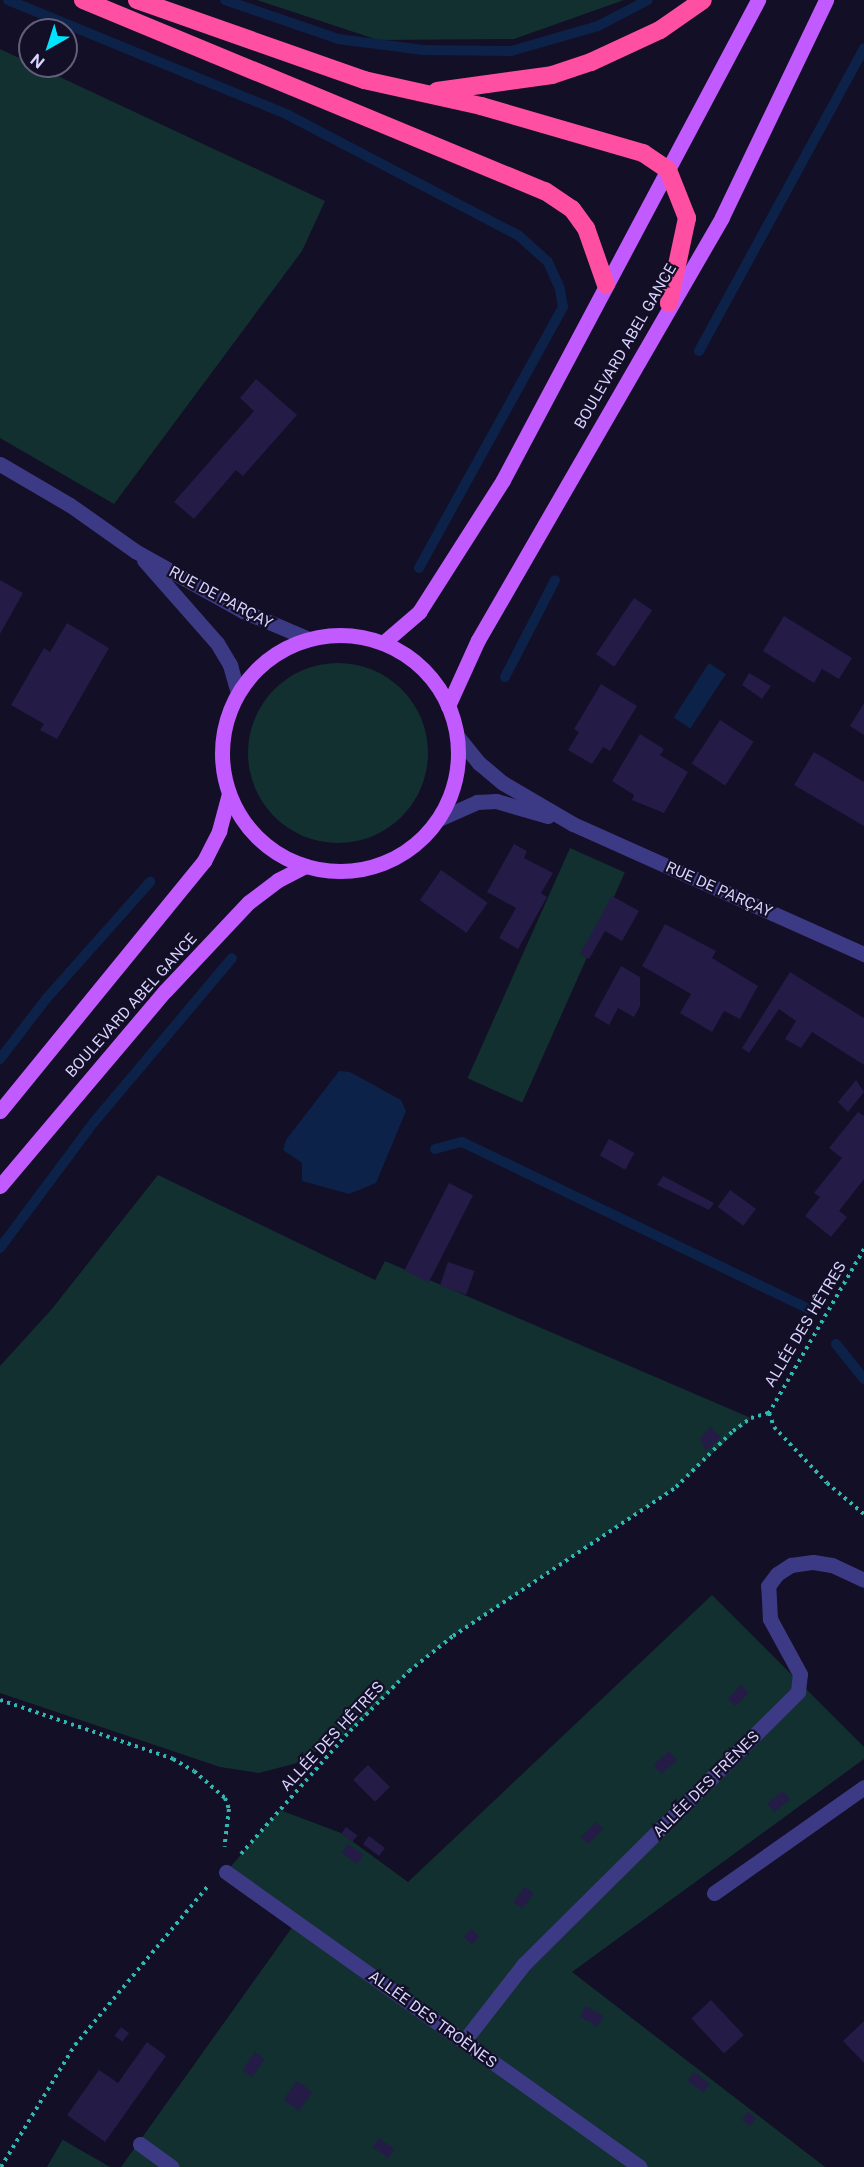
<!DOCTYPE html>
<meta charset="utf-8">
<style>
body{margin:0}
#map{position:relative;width:864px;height:2167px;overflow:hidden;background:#130f26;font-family:"Public Sans",sans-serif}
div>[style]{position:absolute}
.green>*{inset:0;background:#12302f;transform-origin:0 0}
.round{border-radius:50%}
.water>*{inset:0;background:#0c2248;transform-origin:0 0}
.stream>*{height:10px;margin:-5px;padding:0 5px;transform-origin:5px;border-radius:5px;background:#0c2248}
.building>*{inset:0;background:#241b47;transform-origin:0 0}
.path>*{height:4px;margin-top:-2px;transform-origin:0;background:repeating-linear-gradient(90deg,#2fb8b0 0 3px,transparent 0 7.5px)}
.service>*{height:15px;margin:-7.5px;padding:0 7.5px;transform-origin:7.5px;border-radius:7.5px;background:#3d3a85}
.minor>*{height:15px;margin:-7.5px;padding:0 7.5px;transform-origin:7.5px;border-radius:7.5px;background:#3d3a85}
.tertiary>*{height:15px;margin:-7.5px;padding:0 7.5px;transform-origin:7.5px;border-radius:7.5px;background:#3d3a85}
.primary>*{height:15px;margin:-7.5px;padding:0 7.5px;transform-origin:7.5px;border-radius:7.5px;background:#c25bff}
.primary>.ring{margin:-7.5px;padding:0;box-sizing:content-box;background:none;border:15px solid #c25bff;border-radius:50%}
.motorway>*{height:18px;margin:-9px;padding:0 9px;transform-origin:9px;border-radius:9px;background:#ff4fa3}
span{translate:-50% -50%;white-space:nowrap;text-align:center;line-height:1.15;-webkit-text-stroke:4.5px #130f26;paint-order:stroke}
.street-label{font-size:15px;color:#d9d4ff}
.north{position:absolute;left:18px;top:18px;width:60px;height:60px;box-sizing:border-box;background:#130f26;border:2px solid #625e7d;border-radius:50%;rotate:219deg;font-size:16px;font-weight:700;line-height:24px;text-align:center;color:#d9d4ff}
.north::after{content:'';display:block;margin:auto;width:21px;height:27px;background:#00e5ff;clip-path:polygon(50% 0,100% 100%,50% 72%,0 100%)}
</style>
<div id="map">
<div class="green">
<i style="clip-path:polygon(257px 0,624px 0,514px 39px,378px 40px)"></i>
<i style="clip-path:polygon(0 49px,325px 201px,302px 251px,114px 504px,0 438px)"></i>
<i class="round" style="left:248px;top:663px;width:180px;height:180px"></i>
<i style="left:570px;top:848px;width:60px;height:252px;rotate:24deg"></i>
<i style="clip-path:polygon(158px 1175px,375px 1280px,385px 1261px,751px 1418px,676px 1487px,453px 1636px,409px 1671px,350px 1731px,297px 1763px,259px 1773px,220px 1767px,0 1693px,0 1366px,51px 1310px)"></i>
<i style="clip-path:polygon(712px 1595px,864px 1747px,864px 1759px,572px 1972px,825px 2167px,121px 2167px,296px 1922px,226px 1872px,280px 1810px,341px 1833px,408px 1882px)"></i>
<i style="clip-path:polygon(63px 2139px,63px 2140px,110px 2167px,47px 2167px)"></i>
</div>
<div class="water">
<i style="left:709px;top:663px;width:20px;height:65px;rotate:33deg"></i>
<i style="clip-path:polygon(339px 1071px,350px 1072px,401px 1100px,406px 1111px,376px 1183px,349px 1194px,302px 1181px,302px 1163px,283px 1150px,286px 1140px)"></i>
</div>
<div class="stream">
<i style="left:8px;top:0;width:303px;rotate:22.3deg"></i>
<i style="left:288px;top:115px;width:259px;rotate:27.6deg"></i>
<i style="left:518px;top:235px;width:40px;rotate:42deg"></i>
<i style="left:548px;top:262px;width:30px;rotate:66deg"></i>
<i style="left:560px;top:289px;width:18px;rotate:81deg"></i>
<i style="left:563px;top:307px;width:298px;rotate:118.9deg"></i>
<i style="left:225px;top:0;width:120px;rotate:19deg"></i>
<i style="left:338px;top:39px;width:86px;rotate:7.4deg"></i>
<i style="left:423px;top:50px;width:88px;rotate:0.7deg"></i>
<i style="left:511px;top:51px;width:91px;rotate:-16deg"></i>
<i style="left:598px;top:26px;width:56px;rotate:-27.5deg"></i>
<i style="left:699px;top:351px;width:345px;rotate:-61.4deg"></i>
<i style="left:505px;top:677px;width:109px;rotate:-62.7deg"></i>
<i style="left:0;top:1059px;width:76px;rotate:-52.5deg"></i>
<i style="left:46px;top:999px;width:157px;rotate:-48.4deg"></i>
<i style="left:435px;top:1149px;width:28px;rotate:-15deg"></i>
<i style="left:462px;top:1142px;width:385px;rotate:25.7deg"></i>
<i style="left:0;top:1248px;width:157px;rotate:-53.3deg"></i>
<i style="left:94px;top:1122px;width:214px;rotate:-49.9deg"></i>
<i style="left:836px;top:1344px;width:45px;rotate:51.3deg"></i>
</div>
<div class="building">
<i style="clip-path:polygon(256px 379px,297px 415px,243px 476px,236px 470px,194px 519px,174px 502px,254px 411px,240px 398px)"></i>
<i style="clip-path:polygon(0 580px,23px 593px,0 634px)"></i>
<i style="left:634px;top:598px;width:22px;height:68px;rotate:34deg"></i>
<i style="clip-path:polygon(784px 616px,852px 658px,839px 679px,822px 669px,814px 683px,763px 651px)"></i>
<i style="clip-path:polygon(67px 623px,109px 648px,57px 739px,40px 730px,44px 724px,11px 705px,44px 648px,50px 652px)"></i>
<i style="clip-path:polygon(749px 673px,771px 686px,762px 699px,742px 685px)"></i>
<i style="clip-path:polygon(601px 684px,637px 706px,610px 751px,603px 747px,592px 764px,568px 750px,579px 732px,574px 729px)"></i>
<i style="clip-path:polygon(864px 703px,864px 735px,850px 726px)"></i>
<i style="left:720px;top:720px;width:40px;height:52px;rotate:33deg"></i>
<i style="clip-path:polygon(640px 734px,664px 749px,660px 755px,688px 772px,664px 813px,632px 800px,634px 795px,612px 781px)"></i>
<i style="clip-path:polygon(814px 752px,864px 782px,864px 826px,794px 785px)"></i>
<i style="clip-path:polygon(514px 844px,527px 851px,524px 858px,553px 873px,541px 893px,547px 897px,518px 949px,499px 938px,516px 908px,487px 892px)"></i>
<i style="left:441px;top:870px;width:57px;height:37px;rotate:35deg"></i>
<i style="clip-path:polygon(612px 896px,639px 911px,622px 941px,605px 931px,589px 959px,580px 954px)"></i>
<i style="clip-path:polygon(665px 924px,716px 951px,712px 958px,758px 986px,740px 1019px,724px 1011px,712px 1032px,680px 1013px,691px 994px,642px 966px)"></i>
<i style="clip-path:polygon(621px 966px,640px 977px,640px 1006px,634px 1017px,618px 1008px,609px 1025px,594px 1016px)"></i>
<i style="clip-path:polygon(790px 972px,864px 1018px,864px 1065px,812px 1032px,801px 1048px,785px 1039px,796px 1021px,779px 1009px,749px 1053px,742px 1048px)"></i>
<i style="clip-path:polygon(856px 1080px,864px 1092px,848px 1112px,838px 1102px)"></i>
<i style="clip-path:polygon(858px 1112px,864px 1116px,864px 1179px,839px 1211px,847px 1217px,831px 1237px,805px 1216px,820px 1197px,814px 1193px,842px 1158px,829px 1148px)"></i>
<i style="left:609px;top:1139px;width:29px;height:19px;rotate:29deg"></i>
<i style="clip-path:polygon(663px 1176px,714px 1203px,709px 1210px,657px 1185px)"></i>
<i style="left:449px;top:1183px;width:27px;height:98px;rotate:27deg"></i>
<i style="left:730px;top:1190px;width:32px;height:21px;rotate:36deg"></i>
<i style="left:448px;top:1262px;width:28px;height:25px;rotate:19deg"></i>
<i style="clip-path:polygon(710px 1427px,721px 1437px,706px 1451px,700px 1439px)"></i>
<i style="left:741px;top:1685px;width:11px;height:19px;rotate:45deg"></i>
<i style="left:669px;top:1751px;width:12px;height:21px;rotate:48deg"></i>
<i style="left:368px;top:1765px;width:31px;height:21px;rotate:45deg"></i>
<i style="left:783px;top:1791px;width:11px;height:20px;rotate:52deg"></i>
<i style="left:596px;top:1822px;width:10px;height:21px;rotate:45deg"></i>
<i style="left:346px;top:1827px;width:14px;height:8px;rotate:36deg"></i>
<i style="left:369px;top:1836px;width:20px;height:10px;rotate:37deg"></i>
<i style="left:348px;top:1844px;width:19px;height:11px;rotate:35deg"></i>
<i style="left:525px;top:1887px;width:11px;height:19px;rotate:38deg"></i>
<i style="left:471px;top:1929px;width:11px;height:11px;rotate:41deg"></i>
<i style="left:711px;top:2000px;width:48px;height:27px;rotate:47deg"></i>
<i style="left:586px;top:2006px;width:20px;height:12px;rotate:30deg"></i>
<i style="clip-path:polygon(864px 2021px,864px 2063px,843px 2041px)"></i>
<i style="left:121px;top:2027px;width:10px;height:11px;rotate:37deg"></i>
<i style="clip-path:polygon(147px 2042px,166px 2056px,105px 2142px,67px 2115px,99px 2070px,118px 2083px)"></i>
<i style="left:255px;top:2052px;width:12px;height:22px;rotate:35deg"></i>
<i style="left:694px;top:2072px;width:20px;height:11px;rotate:37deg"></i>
<i style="left:297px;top:2081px;width:19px;height:23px;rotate:36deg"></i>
<i style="left:748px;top:2112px;width:10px;height:10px;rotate:37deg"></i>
<i style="left:379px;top:2138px;width:19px;height:11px;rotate:35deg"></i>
</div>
<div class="path">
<i style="left:864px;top:1249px;width:190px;rotate:120.1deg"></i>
<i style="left:769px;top:1413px;width:15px;rotate:70deg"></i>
<i style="left:774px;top:1427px;width:77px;rotate:46.6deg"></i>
<i style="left:827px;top:1483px;width:48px;rotate:40deg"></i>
<i style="left:0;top:1700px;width:183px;rotate:18.8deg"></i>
<i style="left:173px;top:1759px;width:24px;rotate:30deg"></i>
<i style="left:194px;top:1771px;width:41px;rotate:41.1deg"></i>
<i style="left:225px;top:1798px;width:12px;rotate:70deg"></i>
<i style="left:229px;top:1809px;width:38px;rotate:97deg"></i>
<i style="left:241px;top:1854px;width:164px;rotate:-48.5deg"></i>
<i style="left:350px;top:1731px;width:84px;rotate:-45.5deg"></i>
<i style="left:409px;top:1671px;width:56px;rotate:-38.5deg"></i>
<i style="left:453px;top:1636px;width:268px;rotate:-33.7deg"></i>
<i style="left:676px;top:1487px;width:80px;rotate:-44.5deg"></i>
<i style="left:733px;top:1431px;width:22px;rotate:-36deg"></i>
<i style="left:751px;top:1418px;width:19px;rotate:-16deg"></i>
<i style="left:1px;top:2167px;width:143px;rotate:-58.8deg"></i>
<i style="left:75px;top:2045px;width:207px;rotate:-50.1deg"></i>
</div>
<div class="service">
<i style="left:226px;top:1872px;width:508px;rotate:35.47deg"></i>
<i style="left:140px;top:2144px;width:39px;rotate:36deg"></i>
</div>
<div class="minor">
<i style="left:457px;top:736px;width:35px;rotate:51deg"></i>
<i style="left:479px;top:763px;width:31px;rotate:40deg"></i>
<i style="left:503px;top:783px;width:81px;rotate:30.4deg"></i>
<i style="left:573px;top:824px;width:319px;rotate:24.1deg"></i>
<i style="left:439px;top:819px;width:42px;rotate:-24.1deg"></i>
<i style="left:477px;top:802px;width:19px;rotate:-3deg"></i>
<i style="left:496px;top:801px;width:54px;rotate:16.1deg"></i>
<i style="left:714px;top:1893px;width:184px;rotate:-35.2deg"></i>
<i style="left:464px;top:2041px;width:98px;rotate:-52.1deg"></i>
<i style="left:524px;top:1964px;width:386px;rotate:-44.8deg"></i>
<i style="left:798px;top:1692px;width:18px;rotate:-84deg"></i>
<i style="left:800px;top:1674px;width:63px;rotate:-118.6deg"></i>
<i style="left:770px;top:1619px;width:33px;rotate:-93deg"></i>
<i style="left:768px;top:1586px;width:15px;rotate:-53deg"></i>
<i style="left:777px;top:1574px;width:17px;rotate:-33deg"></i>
<i style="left:791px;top:1565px;width:22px;rotate:-8deg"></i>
<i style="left:813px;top:1562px;width:19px;rotate:9deg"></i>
<i style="left:832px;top:1565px;width:35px;rotate:25deg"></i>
</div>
<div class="tertiary">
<i style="left:0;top:464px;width:81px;rotate:30.4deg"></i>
<i style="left:70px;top:505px;width:80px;rotate:35.3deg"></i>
<i style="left:135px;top:551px;width:124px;rotate:29.1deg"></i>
<i style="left:243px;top:611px;width:72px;rotate:23deg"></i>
<i style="left:144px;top:560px;width:111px;rotate:48.7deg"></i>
<i style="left:217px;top:643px;width:26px;rotate:59deg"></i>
<i style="left:230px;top:665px;width:29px;rotate:74deg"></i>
</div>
<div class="primary">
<i class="ring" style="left:222px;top:635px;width:221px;height:221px"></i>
<i style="left:383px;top:643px;width:48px;rotate:-40.7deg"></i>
<i style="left:419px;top:612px;width:156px;rotate:-57.5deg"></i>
<i style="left:503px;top:480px;width:544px;rotate:-62.02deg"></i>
<i style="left:448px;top:706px;width:72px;rotate:-65.6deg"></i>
<i style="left:478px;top:640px;width:488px;rotate:-60deg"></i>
<i style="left:722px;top:217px;width:241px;rotate:-64.4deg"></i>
<i style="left:0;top:1111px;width:323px;rotate:-50.8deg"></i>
<i style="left:204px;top:861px;width:34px;rotate:-63deg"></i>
<i style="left:219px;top:831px;width:38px;rotate:-75deg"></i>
<i style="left:0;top:1186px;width:255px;rotate:-49.8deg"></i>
<i style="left:165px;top:991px;width:122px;rotate:-46.7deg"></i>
<i style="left:249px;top:902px;width:36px;rotate:-37deg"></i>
<i style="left:278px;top:880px;width:31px;rotate:-27deg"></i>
</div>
<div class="motorway">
<i style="left:83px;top:0;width:500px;rotate:22.5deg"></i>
<i style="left:545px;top:191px;width:32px;rotate:34deg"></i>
<i style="left:572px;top:209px;width:24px;rotate:54deg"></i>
<i style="left:586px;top:228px;width:60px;rotate:70.7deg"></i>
<i style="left:137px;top:0;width:241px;rotate:19.4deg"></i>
<i style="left:364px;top:80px;width:120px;rotate:12.5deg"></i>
<i style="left:481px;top:106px;width:169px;rotate:16.2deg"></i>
<i style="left:643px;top:153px;width:30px;rotate:34deg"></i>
<i style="left:668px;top:170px;width:52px;rotate:68.4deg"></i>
<i style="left:687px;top:218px;width:87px;rotate:102deg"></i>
<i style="left:437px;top:91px;width:116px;rotate:-7.9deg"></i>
<i style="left:552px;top:75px;width:41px;rotate:-18.4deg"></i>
<i style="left:591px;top:62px;width:76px;rotate:-24.9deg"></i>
<i style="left:660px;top:30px;width:52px;rotate:-34.9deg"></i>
</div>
<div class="street-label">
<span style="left:625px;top:346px;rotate:-60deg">BOULEVARD ABEL GANCE</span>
<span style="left:221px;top:597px;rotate:28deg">RUE DE PARÇAY</span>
<span style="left:719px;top:889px;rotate:24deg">RUE DE PARÇAY</span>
<span style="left:131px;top:1005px;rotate:-48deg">BOULEVARD ABEL GANCE</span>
<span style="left:805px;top:1324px;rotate:-59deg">ALLÉE DES HÊTRES</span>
<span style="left:332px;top:1736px;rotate:-47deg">ALLÉE DES HÊTRES</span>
<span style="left:706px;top:1784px;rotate:-45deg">ALLÉE DES FRÊNES</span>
<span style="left:433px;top:2019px;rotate:36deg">ALLÉE DES TROÈNES</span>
</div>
<div class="north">N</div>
</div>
